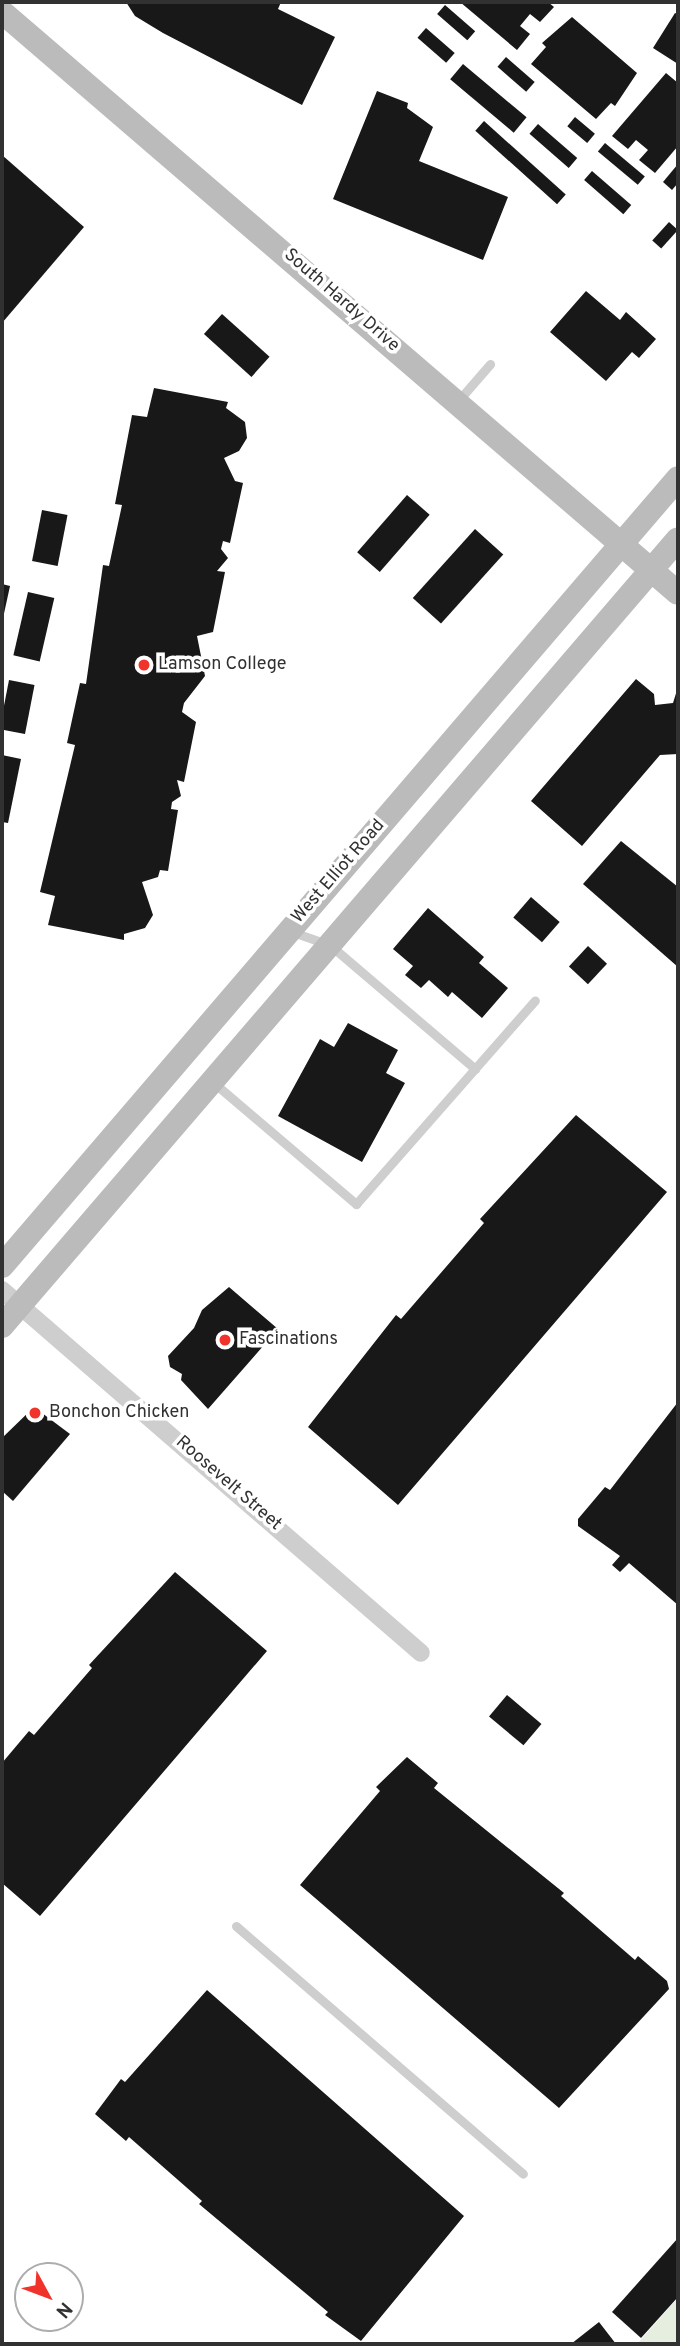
<!DOCTYPE html>
<style>
body{margin:0}
#map{position:relative;width:680px;height:2346px;overflow:hidden;background:#fff;font-family:Overpass,sans-serif}
div>[style]{position:absolute}
.green>*{inset:0;background:#e5eedf}
.building>*{inset:0;background:#181818;transform-origin:0 0}
.lane>*{height:9px;margin:-4.5px;padding:0 4.5px;transform-origin:4.5px;border-radius:4.5px;background:#cecece}
.street>*{height:18px;margin:-9px;padding:0 9px;transform-origin:9px;border-radius:9px;background:#cecece}
.secondary>*{height:24px;margin:-12px;padding:0 12px;transform-origin:12px;border-radius:12px;background:#bbb}
.dots>*{width:19px;height:19px;translate:-50% -50%;box-sizing:border-box;border:4px solid #fff;border-radius:50%}
span{translate:-50% -50%;white-space:nowrap;text-align:center;line-height:1.15;-webkit-text-stroke:7px #fff;paint-order:stroke}
.street-label{font-size:18px;color:#313131}
.poi-label{font-size:18px;color:#313131}
.left{translate:0 -50%;text-align:left}
.frame{position:absolute;inset:0;border:4px solid #313131;pointer-events:none}
.north{position:absolute;left:14px;top:2262px;width:70px;height:70px;box-sizing:border-box;background:#fff;border:2px solid #adadad;border-radius:50%;rotate:131deg;font-size:19px;font-weight:700;line-height:28px;text-align:center;color:#313131}
.north::after{content:'';display:block;margin:auto;width:24px;height:32px;background:#f0342b;clip-path:polygon(50% 0,100% 100%,50% 72%,0 100%)}
</style>
<div id="map">
<div class="green">
<i style="clip-path:polygon(678px 2298px,678px 2344px,637px 2344px)"></i>
</div>
<div class="building">
<i style="clip-path:polygon(126px 2px,281px 2px,278px 9px,335px 37px,302px 105px,163px 33px,135px 16px)"></i>
<i style="clip-path:polygon(460px 2px,548px 2px,554px 7px,540px 22px,530px 14px,520px 26px,530px 34px,517px 50px)"></i>
<i style="left:445px;top:5px;width:40px;height:12px;rotate:41deg"></i>
<i style="clip-path:polygon(675px 13px,678px 14px,678px 64px,653px 48px)"></i>
<i style="clip-path:polygon(572px 17px,637px 73px,615px 106px,611px 103px,596px 119px,531px 64px,546px 47px,542px 43px)"></i>
<i style="left:426px;top:28px;width:38px;height:13px;rotate:41deg"></i>
<i style="left:506px;top:57px;width:38px;height:13px;rotate:41deg"></i>
<i style="left:463px;top:64px;width:83px;height:20px;rotate:40deg"></i>
<i style="clip-path:polygon(666px 73px,678px 83px,678px 146px,655px 173px,639px 160px,648px 150px,636px 140px,628px 149px,612px 136px)"></i>
<i style="clip-path:polygon(377px 91px,408px 103px,407px 108px,433px 127px,419px 161px,508px 197px,483px 260px,333px 199px)"></i>
<i style="left:575px;top:117px;width:26px;height:12px;rotate:40deg"></i>
<i style="left:484px;top:121px;width:110px;height:13px;rotate:42deg"></i>
<i style="left:538px;top:124px;width:52px;height:13px;rotate:41deg"></i>
<i style="left:605px;top:143px;width:52px;height:11px;rotate:40deg"></i>
<i style="clip-path:polygon(2px 155px,84px 227px,2px 323px)"></i>
<i style="clip-path:polygon(678px 164px,678px 183px,672px 190px,663px 182px)"></i>
<i style="left:592px;top:171px;width:52px;height:12px;rotate:41deg"></i>
<i style="left:669px;top:222px;width:12px;height:25px;rotate:42deg"></i>
<i style="clip-path:polygon(586px 291px,620px 320px,626px 312px,656px 339px,639px 358px,632px 352px,606px 381px,550px 332px)"></i>
<i style="left:222px;top:314px;width:64px;height:27px;rotate:42deg"></i>
<i style="clip-path:polygon(154px 388px,228px 402px,226px 408px,245px 422px,247px 438px,239px 451px,224px 458px,235px 481px,243px 483px,230px 543px,223px 541px,221px 549px,228px 558px,217px 571px,225px 572px,213px 632px,197px 636px,205px 676px,184px 703px,182px 712px,196px 722px,184px 782px,177px 780px,181px 796px,172px 802px,171px 809px,178px 810px,168px 871px,160px 870px,158px 877px,142px 882px,153px 915px,145px 928px,124px 934px,124px 940px,48px 925px,55px 896px,40px 892px,75px 745px,67px 743px,80px 683px,86px 684px,103px 565px,109px 566px,122px 505px,115px 504px,132px 415px,147px 417px)"></i>
<i style="left:407px;top:495px;width:30px;height:76px;rotate:41deg"></i>
<i style="left:42px;top:510px;width:26px;height:52px;rotate:11deg"></i>
<i style="left:475px;top:529px;width:38px;height:93px;rotate:42deg"></i>
<i style="clip-path:polygon(2px 584px,10px 586px,3px 618px,2px 618px)"></i>
<i style="left:28px;top:592px;width:27px;height:65px;rotate:13deg"></i>
<i style="clip-path:polygon(636px 679px,654px 694px,655px 705px,673px 703px,678px 687px,678px 754px,660px 755px,582px 846px,531px 801px)"></i>
<i style="left:9px;top:680px;width:26px;height:50px;rotate:11deg"></i>
<i style="clip-path:polygon(2px 755px,21px 759px,8px 823px,2px 822px)"></i>
<i style="clip-path:polygon(621px 841px,678px 887px,678px 967px,583px 884px)"></i>
<i style="left:531px;top:897px;width:38px;height:27px;rotate:41deg"></i>
<i style="clip-path:polygon(428px 908px,484px 957px,479px 963px,508px 988px,482px 1018px,452px 992px,448px 997px,429px 980px,421px 988px,405px 975px,413px 966px,393px 949px)"></i>
<i style="left:588px;top:946px;width:26px;height:28px;rotate:43deg"></i>
<i style="clip-path:polygon(348px 1023px,398px 1050px,386px 1073px,405px 1083px,362px 1162px,278px 1116px,320px 1039px,334px 1047px)"></i>
<i style="clip-path:polygon(576px 1115px,667px 1192px,398px 1505px,308px 1427px,396px 1315px,401px 1319px,484px 1223px,480px 1219px)"></i>
<i style="clip-path:polygon(229px 1287px,278px 1329px,208px 1409px,181px 1380px,182px 1374px,170px 1367px,168px 1356px,194px 1328px,202px 1310px)"></i>
<i style="clip-path:polygon(678px 1402px,678px 1605px,629px 1563px,620px 1572px,612px 1565px,620px 1556px,578px 1526px,578px 1519px,605px 1487px,610px 1490px)"></i>
<i style="clip-path:polygon(34px 1407px,70px 1434px,13px 1501px,2px 1491px,2px 1438px)"></i>
<i style="clip-path:polygon(175px 1572px,267px 1651px,40px 1916px,2px 1883px,2px 1763px,29px 1731px,34px 1735px,92px 1668px,89px 1665px)"></i>
<i style="left:507px;top:1695px;width:45px;height:28px;rotate:40deg"></i>
<i style="clip-path:polygon(407px 1757px,438px 1783px,434px 1788px,564px 1893px,561px 1896px,635px 1960px,638px 1956px,667px 1981px,669px 1989px,559px 2108px,300px 1885px,380px 1791px,376px 1787px)"></i>
<i style="clip-path:polygon(207px 1990px,464px 2216px,361px 2341px,325px 2315px,328px 2312px,199px 2204px,202px 2201px,129px 2137px,126px 2141px,95px 2114px,121px 2079px,125px 2082px)"></i>
<i style="clip-path:polygon(678px 2238px,678px 2297px,641px 2338px,612px 2312px)"></i>
<i style="clip-path:polygon(599px 2322px,616px 2344px,571px 2344px)"></i>
</div>
<div class="lane">
<i style="left:458px;top:401px;width:49px;rotate:-49.1deg"></i>
<i style="left:290px;top:931px;width:42px;rotate:19.3deg"></i>
<i style="left:330px;top:945px;width:191px;rotate:40.5deg"></i>
<i style="left:214px;top:1083px;width:187px;rotate:40.4deg"></i>
<i style="left:356px;top:1204px;width:271px;rotate:-48.7deg"></i>
<i style="left:236px;top:1926px;width:379px;rotate:40.8deg"></i>
</div>
<div class="street">
<i style="left:2px;top:1290px;width:554px;rotate:40.9deg"></i>
</div>
<div class="secondary">
<i style="left:2px;top:12px;width:891px;rotate:40.68deg"></i>
<i style="left:2px;top:1266px;width:1038px;rotate:-49.37deg"></i>
<i style="left:2px;top:1326px;width:1037px;rotate:-49.34deg"></i>
</div>
<div class="dots">
<i style="left:144px;top:665px;background:#f0342b"></i>
<i style="left:225px;top:1340px;background:#f0342b"></i>
<i style="left:35px;top:1413px;background:#f0342b"></i>
</div>
<div class="street-label">
<span style="left:341px;top:301px;rotate:41deg">South Hardy Drive</span>
<span style="left:339px;top:872px;rotate:-49deg">West Elliot Road</span>
<span style="left:228px;top:1484px;rotate:41deg">Roosevelt Street</span>
</div>
<div class="poi-label">
<span class="left" style="left:158px;top:665px">Lamson College</span>
<span class="left" style="left:239px;top:1340px">Fascinations</span>
<span class="left" style="left:49px;top:1413px">Bonchon Chicken</span>
</div>
<div class="frame"></div>
<div class="north">N</div>
</div>
